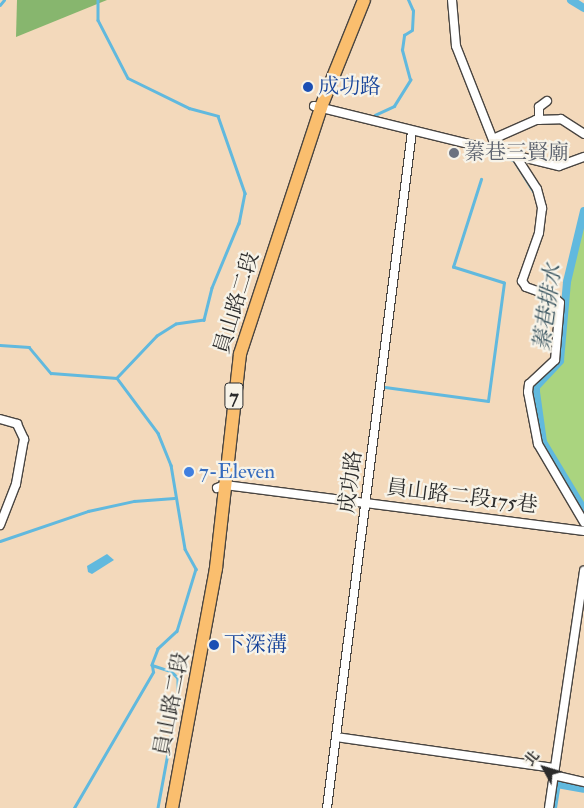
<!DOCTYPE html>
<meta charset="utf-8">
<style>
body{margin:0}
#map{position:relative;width:584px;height:808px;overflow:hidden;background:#f3d9bb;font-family:"IM FELL Double Pica","Noto Serif TC",serif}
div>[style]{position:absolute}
.green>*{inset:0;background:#aad47f}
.forest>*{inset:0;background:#87b66e}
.water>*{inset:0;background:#61b9de}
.stream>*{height:2.5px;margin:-1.25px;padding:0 1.25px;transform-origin:1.25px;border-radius:1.25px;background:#61b9de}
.canal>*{height:8px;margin:-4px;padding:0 4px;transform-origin:4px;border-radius:4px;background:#61b9de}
.roads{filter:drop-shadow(1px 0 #494541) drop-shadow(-1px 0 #494541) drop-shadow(0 1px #494541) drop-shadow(0 -1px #494541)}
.minor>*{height:8px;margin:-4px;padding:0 4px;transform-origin:4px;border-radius:4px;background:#fff}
.primary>*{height:12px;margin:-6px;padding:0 6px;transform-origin:6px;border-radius:6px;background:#fabe6e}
.dots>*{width:14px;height:14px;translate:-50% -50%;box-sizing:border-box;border:2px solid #f7f3e8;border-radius:50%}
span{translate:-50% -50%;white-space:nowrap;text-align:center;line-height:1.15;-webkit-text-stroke:4.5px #f7f3e8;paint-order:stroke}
.shield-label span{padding:1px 4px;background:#f7f3e8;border:1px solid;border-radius:4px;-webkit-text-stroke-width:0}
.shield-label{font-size:20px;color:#2b2b2b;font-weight:700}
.transit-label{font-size:21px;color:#164399}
.left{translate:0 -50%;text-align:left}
.worship-label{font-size:21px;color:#5b616d}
.street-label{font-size:21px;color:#2b2b2b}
.shop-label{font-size:21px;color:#366cbe}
.water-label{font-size:22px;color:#3b5661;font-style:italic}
.north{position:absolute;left:519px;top:743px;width:50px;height:50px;-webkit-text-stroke:4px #f7f3e8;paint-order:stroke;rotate:309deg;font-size:14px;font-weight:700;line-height:20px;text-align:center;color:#2b2b2b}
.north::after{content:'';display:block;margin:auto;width:18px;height:22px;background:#2b2b2b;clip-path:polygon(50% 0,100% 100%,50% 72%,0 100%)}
</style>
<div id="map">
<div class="green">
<i style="clip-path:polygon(584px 213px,584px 507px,545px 441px,538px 388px,561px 365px,570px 266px)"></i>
</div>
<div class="forest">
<i style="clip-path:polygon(17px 0,107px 0,16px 37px)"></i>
</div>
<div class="water">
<i style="clip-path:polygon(107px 554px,114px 560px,92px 574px,88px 572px,87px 566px)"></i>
</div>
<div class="stream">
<i style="left:98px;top:0;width:20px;rotate:90deg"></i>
<i style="left:98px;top:20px;width:65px;rotate:62.7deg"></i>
<i style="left:128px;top:78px;width:68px;rotate:26.2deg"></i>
<i style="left:189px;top:108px;width:30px;rotate:15deg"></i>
<i style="left:218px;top:116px;width:82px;rotate:70.7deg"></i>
<i style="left:245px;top:193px;width:31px;rotate:101deg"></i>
<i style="left:239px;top:223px;width:70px;rotate:112.6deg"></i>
<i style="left:212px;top:288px;width:33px;rotate:104deg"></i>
<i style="left:204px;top:320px;width:28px;rotate:172deg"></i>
<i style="left:176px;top:324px;width:22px;rotate:148deg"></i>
<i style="left:157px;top:336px;width:58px;rotate:133.6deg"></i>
<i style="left:117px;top:378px;width:69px;rotate:53.3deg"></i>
<i style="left:158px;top:433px;width:35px;rotate:68deg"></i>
<i style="left:171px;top:465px;width:85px;rotate:80.5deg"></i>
<i style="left:185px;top:549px;width:23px;rotate:61deg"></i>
<i style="left:196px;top:569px;width:65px;rotate:107deg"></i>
<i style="left:177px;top:631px;width:26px;rotate:137deg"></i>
<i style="left:158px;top:649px;width:17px;rotate:111deg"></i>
<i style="left:152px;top:665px;width:20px;rotate:18deg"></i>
<i style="left:171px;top:671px;width:10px;rotate:45deg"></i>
<i style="left:178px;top:678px;width:21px;rotate:90deg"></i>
<i style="left:178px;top:699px;width:111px;rotate:100.4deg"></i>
<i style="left:0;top:5px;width:6px;rotate:-51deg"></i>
<i style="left:375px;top:115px;width:21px;rotate:-25deg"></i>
<i style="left:394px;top:106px;width:31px;rotate:-58deg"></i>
<i style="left:410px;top:80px;width:31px;rotate:-105deg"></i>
<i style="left:402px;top:50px;width:15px;rotate:-82deg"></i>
<i style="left:404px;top:35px;width:9px;rotate:-32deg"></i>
<i style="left:412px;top:30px;width:19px;rotate:-87deg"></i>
<i style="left:413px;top:11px;width:12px;rotate:-114deg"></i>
<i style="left:495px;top:154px;width:20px;rotate:18deg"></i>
<i style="left:514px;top:160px;width:40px;rotate:58deg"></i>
<i style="left:0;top:345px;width:29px;rotate:4deg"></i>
<i style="left:29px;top:347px;width:34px;rotate:50deg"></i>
<i style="left:51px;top:373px;width:66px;rotate:4.3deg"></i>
<i style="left:385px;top:387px;width:104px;rotate:7.7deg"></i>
<i style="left:488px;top:401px;width:119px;rotate:-82.3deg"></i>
<i style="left:504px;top:283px;width:53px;rotate:-162.6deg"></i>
<i style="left:453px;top:267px;width:92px;rotate:-72.3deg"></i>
<i style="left:0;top:541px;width:93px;rotate:-18.8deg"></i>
<i style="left:88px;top:511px;width:47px;rotate:-12.3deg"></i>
<i style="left:134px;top:501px;width:40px;rotate:-4.3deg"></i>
<i style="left:74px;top:808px;width:157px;rotate:-59.8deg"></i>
<i style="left:153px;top:672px;width:6px;rotate:-99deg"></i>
</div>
<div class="canal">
<i style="left:571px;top:0;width:15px;rotate:32deg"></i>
<i style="left:584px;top:211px;width:73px;rotate:103.5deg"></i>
<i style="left:567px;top:282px;width:79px;rotate:95.1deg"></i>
<i style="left:560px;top:361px;width:35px;rotate:133deg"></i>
<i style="left:536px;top:387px;width:5px;rotate:90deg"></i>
<i style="left:536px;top:392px;width:50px;rotate:82deg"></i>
<i style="left:543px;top:442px;width:79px;rotate:58.9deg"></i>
<i style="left:553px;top:808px;width:24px;rotate:-81deg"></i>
<i style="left:557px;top:784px;width:27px;rotate:10deg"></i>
</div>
<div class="roads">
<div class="minor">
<i style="left:452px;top:0;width:46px;rotate:85deg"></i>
<i style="left:456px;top:46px;width:112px;rotate:68.5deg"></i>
<i style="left:314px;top:106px;width:252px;rotate:13.8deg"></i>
<i style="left:559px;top:166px;width:27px;rotate:-20deg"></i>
<i style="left:539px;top:120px;width:13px;rotate:-90deg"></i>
<i style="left:539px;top:107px;width:10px;rotate:-37deg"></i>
<i style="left:493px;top:139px;width:47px;rotate:-23.8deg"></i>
<i style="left:536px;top:120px;width:25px;rotate:-2deg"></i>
<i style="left:561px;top:119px;width:27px;rotate:33deg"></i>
<i style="left:515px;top:155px;width:40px;rotate:57.1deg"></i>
<i style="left:537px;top:189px;width:20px;rotate:75deg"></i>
<i style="left:542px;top:208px;width:25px;rotate:97deg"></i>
<i style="left:539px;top:233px;width:51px;rotate:109.5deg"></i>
<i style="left:522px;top:281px;width:7px;rotate:56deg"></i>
<i style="left:526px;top:287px;width:30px;rotate:20deg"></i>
<i style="left:554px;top:297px;width:8px;rotate:45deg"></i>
<i style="left:560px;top:303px;width:57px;rotate:95deg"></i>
<i style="left:555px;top:360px;width:35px;rotate:137deg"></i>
<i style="left:529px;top:384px;width:8px;rotate:97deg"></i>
<i style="left:528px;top:392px;width:53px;rotate:79.1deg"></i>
<i style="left:538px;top:444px;width:91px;rotate:59.5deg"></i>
<i style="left:0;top:419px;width:18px;rotate:16deg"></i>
<i style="left:17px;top:424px;width:17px;rotate:65deg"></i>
<i style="left:24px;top:439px;width:46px;rotate:100.1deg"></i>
<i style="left:16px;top:484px;width:44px;rotate:111.3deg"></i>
<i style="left:217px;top:488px;width:9px;rotate:-21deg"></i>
<i style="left:225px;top:485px;width:362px;rotate:7.3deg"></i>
<i style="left:336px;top:737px;width:220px;rotate:8.1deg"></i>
<i style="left:553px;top:775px;width:32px;rotate:13deg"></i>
<i style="left:327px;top:808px;width:682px;rotate:-82.84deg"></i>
<i style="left:549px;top:808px;width:240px;rotate:-81.6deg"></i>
</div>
<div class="primary">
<i style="left:172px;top:808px;width:244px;rotate:-79.6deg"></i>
<i style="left:216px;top:568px;width:215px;rotate:-83.6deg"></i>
<i style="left:240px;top:354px;width:260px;rotate:-71.8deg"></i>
<i style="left:321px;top:107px;width:115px;rotate:-68.1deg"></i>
</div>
</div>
<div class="dots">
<i style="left:308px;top:87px;background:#1a4fb4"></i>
<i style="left:454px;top:153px;background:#6b7280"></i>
<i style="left:189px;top:472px;background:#3f7fe0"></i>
<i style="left:214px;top:645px;background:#1a4fb4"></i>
</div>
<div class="shield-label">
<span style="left:234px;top:396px">7</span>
</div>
<div class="transit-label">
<span class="left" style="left:318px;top:87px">成功路</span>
<span class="left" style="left:224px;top:645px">下深溝</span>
</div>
<div class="worship-label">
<span class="left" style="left:464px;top:153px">蓁巷三賢廟</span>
</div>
<div class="street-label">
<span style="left:237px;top:303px;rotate:-73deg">員山路二段</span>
<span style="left:351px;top:482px;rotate:-83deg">成功路</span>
<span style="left:462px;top:497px;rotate:7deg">員山路二段175巷</span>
<span style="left:172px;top:704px;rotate:-79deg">員山路二段</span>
</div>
<div class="shop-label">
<span class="left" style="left:199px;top:472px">7-Eleven</span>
</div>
<div class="water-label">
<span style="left:548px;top:308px;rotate:-82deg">蓁巷排水</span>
</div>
<div class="north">北</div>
</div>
